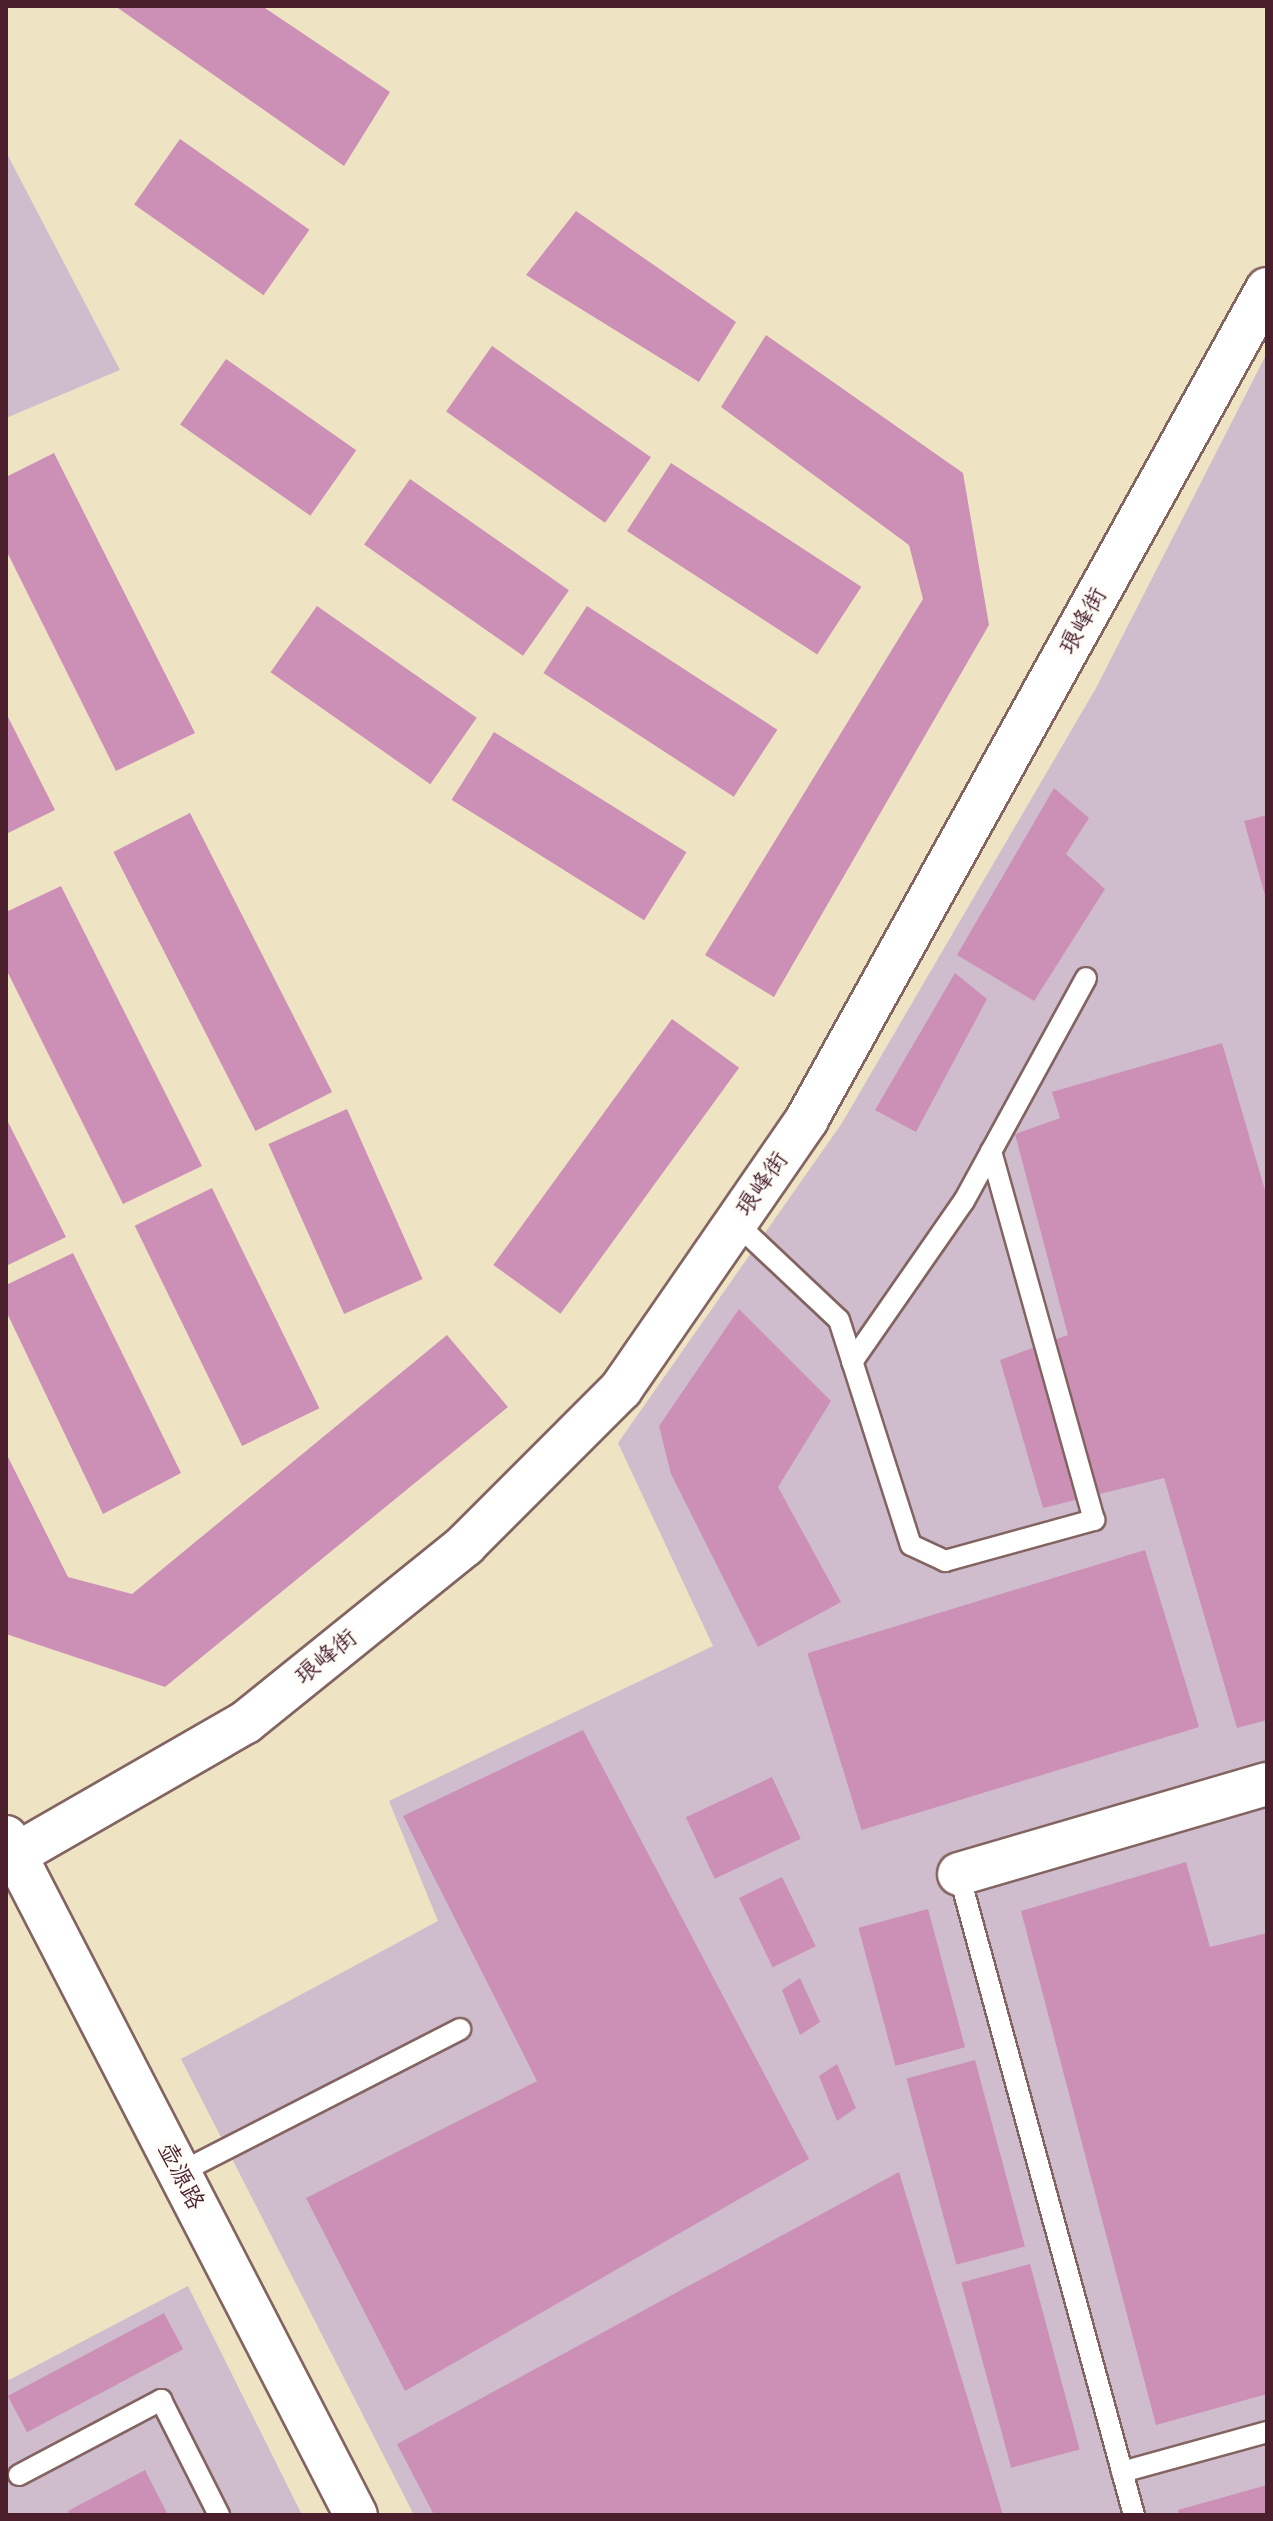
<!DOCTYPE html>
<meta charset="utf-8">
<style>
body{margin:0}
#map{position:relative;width:1273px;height:2521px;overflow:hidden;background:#eee4c4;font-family:"Shantell Sans","LXGW WenKai TC",sans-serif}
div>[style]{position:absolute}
.industrial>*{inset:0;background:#cfbdce}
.building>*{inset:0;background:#cc90b6;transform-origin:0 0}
.roads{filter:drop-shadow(2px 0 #836461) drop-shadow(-2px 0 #836461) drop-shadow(0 2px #836461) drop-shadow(0 -2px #836461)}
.service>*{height:20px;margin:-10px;padding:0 10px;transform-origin:10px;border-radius:10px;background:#fff}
.minor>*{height:42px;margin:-21px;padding:0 21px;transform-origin:21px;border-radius:21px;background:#fff}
span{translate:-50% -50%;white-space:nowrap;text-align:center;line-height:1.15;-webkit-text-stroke:8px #fdfcf7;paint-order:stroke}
.street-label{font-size:24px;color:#4a1f2b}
.frame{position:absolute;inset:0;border:8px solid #4a1f2b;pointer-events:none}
</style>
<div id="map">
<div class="industrial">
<i style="clip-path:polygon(6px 152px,120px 370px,6px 418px)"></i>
<i style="clip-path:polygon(1267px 353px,1267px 2515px,414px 2515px,181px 2059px,438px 1921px,389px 1801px,713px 1646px,618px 1443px,842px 1123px,1096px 688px)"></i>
<i style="clip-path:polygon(188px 2286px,302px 2515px,6px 2515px,6px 2376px,9px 2380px)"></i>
</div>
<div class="building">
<i style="clip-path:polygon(115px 6px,262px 6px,390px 92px,344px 166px)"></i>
<i style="left:180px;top:139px;width:158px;height:80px;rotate:35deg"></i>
<i style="clip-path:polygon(576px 211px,736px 322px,699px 382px,526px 275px)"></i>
<i style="clip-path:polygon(766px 335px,963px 473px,989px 625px,774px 997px,705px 955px,923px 599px,909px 545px,721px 407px)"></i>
<i style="left:492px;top:346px;width:194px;height:80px;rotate:35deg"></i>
<i style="left:226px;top:359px;width:159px;height:80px;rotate:35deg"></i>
<i style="clip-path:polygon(54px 453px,195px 733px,116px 771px,6px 550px,6px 477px)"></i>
<i style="left:671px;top:463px;width:227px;height:81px;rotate:33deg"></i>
<i style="left:410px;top:479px;width:194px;height:80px;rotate:35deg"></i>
<i style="left:317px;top:606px;width:195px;height:81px;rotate:35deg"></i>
<i style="left:587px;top:606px;width:227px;height:80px;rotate:33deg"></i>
<i style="clip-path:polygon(6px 713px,55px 810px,6px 834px)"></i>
<i style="left:494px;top:732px;width:227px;height:80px;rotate:32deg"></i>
<i style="clip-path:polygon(1054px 788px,1089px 818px,1066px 854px,1105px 889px,1034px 1001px,957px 955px)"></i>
<i style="left:190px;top:813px;width:313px;height:86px;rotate:63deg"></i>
<i style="clip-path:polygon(1267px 815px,1267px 899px,1266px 899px,1244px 821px)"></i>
<i style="clip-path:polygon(61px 886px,202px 1166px,123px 1204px,6px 969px,6px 912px)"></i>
<i style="clip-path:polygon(955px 973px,987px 999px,916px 1132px,875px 1110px)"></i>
<i style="left:672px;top:1019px;width:83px;height:304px;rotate:36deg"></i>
<i style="clip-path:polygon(1222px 1043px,1267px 1197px,1267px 1720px,1237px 1728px,1164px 1478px,1043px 1508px,1000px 1360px,1068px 1335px,1015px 1134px,1060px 1118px,1052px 1092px)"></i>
<i style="left:347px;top:1109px;width:186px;height:86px;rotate:66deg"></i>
<i style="clip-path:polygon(6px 1118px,66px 1237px,6px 1266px)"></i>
<i style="left:212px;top:1188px;width:245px;height:86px;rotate:64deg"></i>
<i style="clip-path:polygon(73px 1253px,181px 1473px,103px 1514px,6px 1311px,6px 1285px)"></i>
<i style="clip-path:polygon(739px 1309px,831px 1401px,778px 1487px,841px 1602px,758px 1647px,671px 1474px,659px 1426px)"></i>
<i style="clip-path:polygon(447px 1335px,508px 1407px,165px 1687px,6px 1634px,6px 1453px,68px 1577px,132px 1594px)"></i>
<i style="left:1145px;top:1550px;width:185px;height:353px;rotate:73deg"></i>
<i style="clip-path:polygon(583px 1730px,809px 2159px,405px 2391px,306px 2198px,537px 2081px,403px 1816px)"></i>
<i style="left:772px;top:1777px;width:68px;height:95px;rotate:65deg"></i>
<i style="clip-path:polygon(1186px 1862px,1210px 1947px,1267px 1933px,1267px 2394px,1156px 2425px,1021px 1911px)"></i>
<i style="left:782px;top:1877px;width:77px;height:48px;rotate:64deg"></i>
<i style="left:928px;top:1909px;width:143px;height:72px;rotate:75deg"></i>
<i style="clip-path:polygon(800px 1978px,820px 2022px,800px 2035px,782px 1990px)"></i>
<i style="left:975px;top:2060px;width:193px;height:71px;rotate:75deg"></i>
<i style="clip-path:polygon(837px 2064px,856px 2108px,837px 2121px,819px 2076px)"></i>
<i style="clip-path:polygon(899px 2172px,1003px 2515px,434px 2515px,397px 2444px)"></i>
<i style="left:1030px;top:2264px;width:192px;height:71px;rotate:75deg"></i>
<i style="left:164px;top:2313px;width:41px;height:177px;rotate:62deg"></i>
<i style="clip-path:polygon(145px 2470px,168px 2515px,70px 2515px,68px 2511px)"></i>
<i style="clip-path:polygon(1267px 2485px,1267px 2515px,1179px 2515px,1178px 2510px)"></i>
</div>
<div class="roads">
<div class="service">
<i style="left:736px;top:1223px;width:141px;rotate:43.3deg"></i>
<i style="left:839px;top:1320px;width:236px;rotate:72.3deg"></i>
<i style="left:911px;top:1545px;width:38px;rotate:25deg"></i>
<i style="left:945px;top:1561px;width:155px;rotate:-15.4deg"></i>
<i style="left:1094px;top:1520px;width:383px;rotate:-105.6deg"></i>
<i style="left:852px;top:1362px;width:196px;rotate:-55.2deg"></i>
<i style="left:964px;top:1201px;width:254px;rotate:-61.3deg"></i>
<i style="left:959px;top:1874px;width:664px;rotate:74.73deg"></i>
<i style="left:179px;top:2173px;width:316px;rotate:-27.1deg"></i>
<i style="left:1122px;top:2472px;width:150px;rotate:-15.4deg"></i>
<i style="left:19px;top:2475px;width:161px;rotate:-27.8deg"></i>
<i style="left:161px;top:2400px;width:129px;rotate:63.2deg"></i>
</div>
<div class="minor">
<i style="left:6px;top:1837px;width:763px;rotate:62.7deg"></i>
<i style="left:6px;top:1860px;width:277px;rotate:-29.9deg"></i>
<i style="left:246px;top:1722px;width:282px;rotate:-38.9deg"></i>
<i style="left:465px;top:1545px;width:221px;rotate:-45deg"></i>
<i style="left:621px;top:1389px;width:328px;rotate:-55.4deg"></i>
<i style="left:807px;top:1119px;width:949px;rotate:-61deg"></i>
<i style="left:959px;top:1874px;width:321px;rotate:-16.3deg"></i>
</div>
</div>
<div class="street-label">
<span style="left:1083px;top:621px;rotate:-61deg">琅峰街</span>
<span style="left:762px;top:1184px;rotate:-55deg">琅峰街</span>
<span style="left:326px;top:1657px;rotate:-39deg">琅峰街</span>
<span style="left:181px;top:2176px;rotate:63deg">壶源路</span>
</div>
<div class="frame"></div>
</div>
